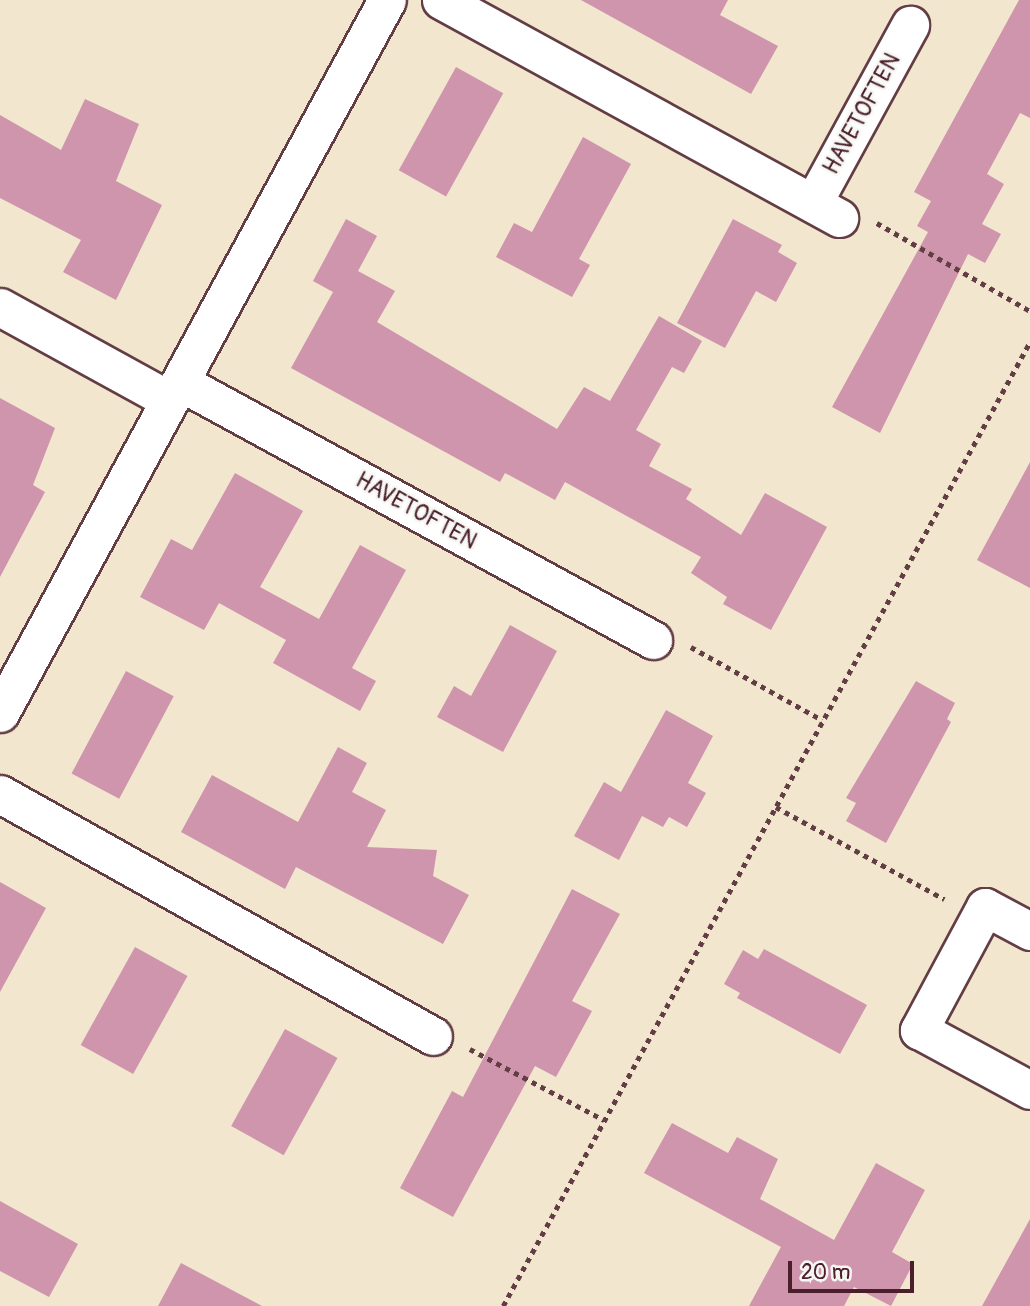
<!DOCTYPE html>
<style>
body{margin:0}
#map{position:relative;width:1030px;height:1306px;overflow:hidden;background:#f2e6cf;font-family:Pangolin,sans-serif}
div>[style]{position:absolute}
.building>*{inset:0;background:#cf95ad;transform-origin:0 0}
.path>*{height:4.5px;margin-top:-2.25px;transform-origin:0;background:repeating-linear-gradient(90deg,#633d44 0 5px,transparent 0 10px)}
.roads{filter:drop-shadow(2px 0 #633d44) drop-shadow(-2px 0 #633d44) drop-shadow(0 2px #633d44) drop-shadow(0 -2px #633d44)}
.street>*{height:37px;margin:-18.5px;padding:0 18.5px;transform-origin:18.5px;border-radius:18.5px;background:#fff}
span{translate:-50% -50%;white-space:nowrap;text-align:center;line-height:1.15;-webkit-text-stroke:5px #f6f6f2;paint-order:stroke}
.street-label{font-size:23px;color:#4a1f2b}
.scale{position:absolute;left:788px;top:1261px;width:126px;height:32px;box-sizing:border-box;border:4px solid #4a1f2b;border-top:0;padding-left:9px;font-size:21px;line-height:24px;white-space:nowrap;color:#4a1f2b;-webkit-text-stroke:5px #f6f6f2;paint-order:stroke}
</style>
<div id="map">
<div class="building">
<i style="clip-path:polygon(581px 0,728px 0,720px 15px,778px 46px,751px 94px)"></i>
<i style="clip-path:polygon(1019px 0,1030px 0,1030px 118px,1020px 113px,987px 174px,1004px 184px,982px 224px,1001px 234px,985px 263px,968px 254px,880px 433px,832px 407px,928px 232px,917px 226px,931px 201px,914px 192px)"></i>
<i style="left:456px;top:67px;width:54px;height:118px;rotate:29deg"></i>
<i style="clip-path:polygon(85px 99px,139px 124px,116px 181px,162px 205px,116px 300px,63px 272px,81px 240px,0 198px,0 115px,61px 150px)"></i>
<i style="clip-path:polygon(583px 137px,631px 164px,579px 259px,590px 265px,572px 297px,496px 257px,514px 223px,532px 232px)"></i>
<i style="clip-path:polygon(346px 219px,377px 236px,358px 271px,395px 291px,377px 322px,557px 429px,584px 387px,610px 401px,659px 316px,702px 341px,684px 373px,672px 367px,636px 430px,661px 444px,649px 466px,692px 489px,686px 499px,741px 535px,765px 493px,827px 527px,771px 630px,723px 604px,727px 597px,691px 573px,701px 557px,565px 482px,555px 500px,505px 473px,500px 482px,291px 368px,333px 292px,313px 281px)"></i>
<i style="clip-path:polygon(733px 219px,782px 245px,778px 252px,797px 263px,776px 302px,756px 291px,725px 348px,677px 323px)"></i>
<i style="clip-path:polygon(0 398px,55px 428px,33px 485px,45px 492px,0 577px)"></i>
<i style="clip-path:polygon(1030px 462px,1030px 588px,977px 560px)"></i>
<i style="clip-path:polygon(235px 473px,303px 511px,260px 587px,319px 619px,360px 545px,406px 570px,352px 668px,376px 681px,360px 711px,273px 663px,286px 640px,219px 603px,204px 630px,140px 597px,171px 539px,192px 550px)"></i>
<i style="clip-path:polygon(510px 625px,557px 651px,503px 752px,437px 717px,454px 686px,471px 696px)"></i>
<i style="left:126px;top:671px;width:54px;height:116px;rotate:28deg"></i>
<i style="clip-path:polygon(916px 681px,955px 703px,947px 719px,951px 722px,886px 843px,846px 821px,856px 803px,846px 798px)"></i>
<i style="clip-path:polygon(666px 710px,713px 736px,688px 783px,706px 793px,687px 827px,669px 817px,663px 827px,642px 816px,619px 860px,574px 836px,604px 782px,621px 792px)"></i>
<i style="clip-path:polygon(338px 747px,367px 763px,352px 792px,386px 810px,367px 847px,437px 850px,433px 876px,469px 895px,443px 944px,296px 867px,285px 889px,181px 832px,212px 775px,298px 822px)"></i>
<i style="clip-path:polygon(0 882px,46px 908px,0 992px)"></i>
<i style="clip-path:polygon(572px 889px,620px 914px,572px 1001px,592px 1011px,556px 1077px,535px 1066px,453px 1217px,400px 1188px,452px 1091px,463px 1097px)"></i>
<i style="left:135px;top:947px;width:60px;height:112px;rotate:29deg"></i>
<i style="clip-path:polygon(764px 949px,867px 1005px,840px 1054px,737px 998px,740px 993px,724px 984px,743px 950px,758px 959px)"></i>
<i style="left:285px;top:1029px;width:60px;height:111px;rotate:29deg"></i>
<i style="clip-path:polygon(672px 1123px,728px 1153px,737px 1137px,778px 1159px,760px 1199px,834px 1240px,876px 1163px,925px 1190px,892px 1252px,913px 1264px,891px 1306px,854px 1287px,844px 1306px,749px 1306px,781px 1247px,644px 1173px)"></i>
<i style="clip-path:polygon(0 1201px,78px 1244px,49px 1297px,0 1271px)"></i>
<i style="clip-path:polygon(1030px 1219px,1030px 1306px,982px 1306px)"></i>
<i style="clip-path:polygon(181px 1263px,262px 1306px,158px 1306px)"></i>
</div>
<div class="path">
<i style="left:877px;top:223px;width:177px;rotate:29.9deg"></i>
<i style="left:691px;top:647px;width:150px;rotate:29.1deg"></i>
<i style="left:776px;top:807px;width:192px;rotate:28.7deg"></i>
<i style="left:470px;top:1049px;width:152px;rotate:27.9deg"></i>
<i style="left:503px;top:1306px;width:1099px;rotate:-61.34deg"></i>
</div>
<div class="roads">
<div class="street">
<i style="left:441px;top:0;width:454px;rotate:28.7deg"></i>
<i style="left:813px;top:203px;width:203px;rotate:-61.4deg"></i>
<i style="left:0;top:307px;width:193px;rotate:28.8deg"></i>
<i style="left:180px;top:382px;width:539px;rotate:28.61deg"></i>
<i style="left:0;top:713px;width:811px;rotate:-61.51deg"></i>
<i style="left:0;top:794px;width:496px;rotate:29.2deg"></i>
<i style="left:1030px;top:931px;width:51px;rotate:-151.9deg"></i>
<i style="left:985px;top:907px;width:140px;rotate:118.2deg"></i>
<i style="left:919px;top:1030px;width:126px;rotate:28.4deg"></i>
</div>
</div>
<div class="street-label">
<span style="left:862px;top:114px;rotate:-61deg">HAVETOFTEN</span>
<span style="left:416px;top:511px;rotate:29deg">HAVETOFTEN</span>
</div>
<div class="scale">20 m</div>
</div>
